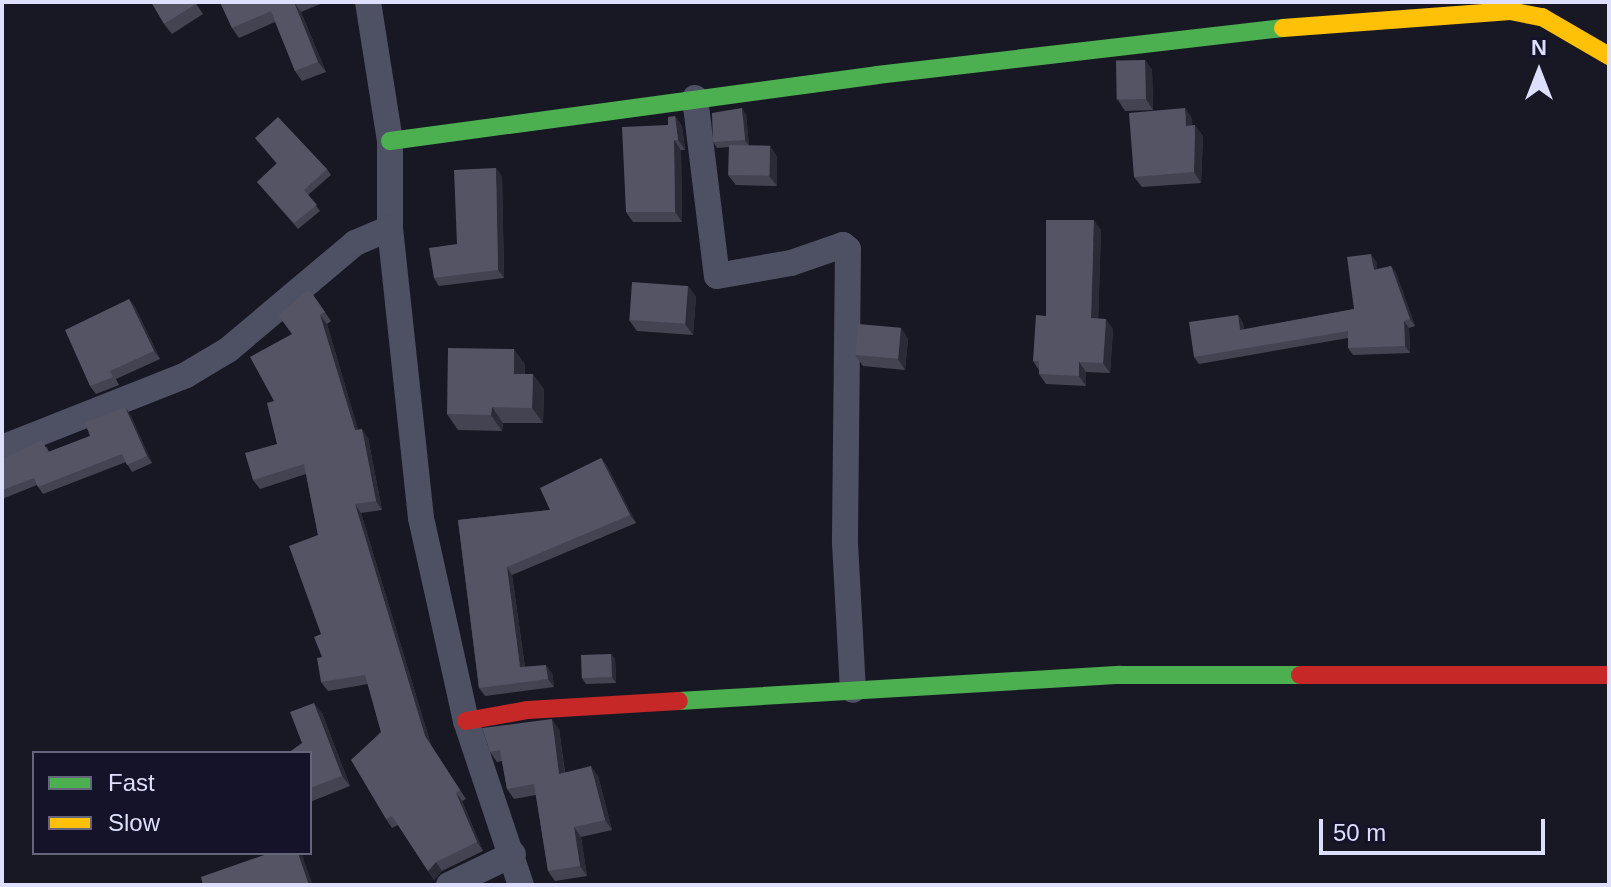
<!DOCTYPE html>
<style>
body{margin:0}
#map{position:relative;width:1611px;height:887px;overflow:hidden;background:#181824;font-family:Helvetica,sans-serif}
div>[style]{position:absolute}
.street>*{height:26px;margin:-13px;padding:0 13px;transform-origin:13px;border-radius:13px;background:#4e5064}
.fast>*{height:18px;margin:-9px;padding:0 9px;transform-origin:9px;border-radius:9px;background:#4caf50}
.slow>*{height:18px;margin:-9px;padding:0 9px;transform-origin:9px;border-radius:9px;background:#ffc107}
.jam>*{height:18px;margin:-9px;padding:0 9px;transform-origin:9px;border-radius:9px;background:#c62828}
.wall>*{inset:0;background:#444352}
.shaded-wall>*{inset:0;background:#2b2b38}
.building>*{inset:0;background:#545464;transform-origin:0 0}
span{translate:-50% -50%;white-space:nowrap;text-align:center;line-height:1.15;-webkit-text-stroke:7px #141329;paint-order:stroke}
.frame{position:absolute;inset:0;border:4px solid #dedffc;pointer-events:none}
.legend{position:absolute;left:32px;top:751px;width:280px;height:104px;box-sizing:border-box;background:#141329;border:2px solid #65657d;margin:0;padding:10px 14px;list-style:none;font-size:24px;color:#dedffc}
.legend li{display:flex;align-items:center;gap:16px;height:40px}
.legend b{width:40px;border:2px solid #65657d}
.north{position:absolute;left:1499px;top:32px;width:80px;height:80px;-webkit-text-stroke:6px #141329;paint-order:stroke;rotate:0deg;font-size:22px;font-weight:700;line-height:32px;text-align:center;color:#dedffc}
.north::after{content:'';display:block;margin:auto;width:28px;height:36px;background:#dedffc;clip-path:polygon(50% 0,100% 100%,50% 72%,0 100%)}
.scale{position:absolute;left:1319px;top:819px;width:226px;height:36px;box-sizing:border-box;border:4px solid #dedffc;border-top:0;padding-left:10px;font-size:24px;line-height:28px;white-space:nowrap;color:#dedffc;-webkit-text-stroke:6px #141329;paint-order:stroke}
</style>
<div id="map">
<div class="street">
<i style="left:368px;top:2px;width:141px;rotate:81deg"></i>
<i style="left:390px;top:141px;width:87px;rotate:90deg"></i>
<i style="left:390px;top:228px;width:292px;rotate:83.9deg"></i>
<i style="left:421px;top:518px;width:208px;rotate:77.5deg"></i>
<i style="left:466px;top:721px;width:173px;rotate:71.5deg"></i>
<i style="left:695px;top:98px;width:179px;rotate:83deg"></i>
<i style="left:717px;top:276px;width:75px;rotate:-10deg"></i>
<i style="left:791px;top:263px;width:55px;rotate:-19.1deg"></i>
<i style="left:843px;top:245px;width:6px;rotate:39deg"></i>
<i style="left:848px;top:249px;width:294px;rotate:90.6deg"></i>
<i style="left:845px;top:543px;width:147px;rotate:86.9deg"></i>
<i style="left:2px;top:448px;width:198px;rotate:-21.6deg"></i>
<i style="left:186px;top:375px;width:49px;rotate:-30.8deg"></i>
<i style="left:228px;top:350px;width:166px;rotate:-40.1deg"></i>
<i style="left:355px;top:243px;width:38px;rotate:-23deg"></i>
<i style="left:449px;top:885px;width:71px;rotate:-25.8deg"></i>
</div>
<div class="fast">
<i style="left:390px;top:141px;width:491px;rotate:-7.7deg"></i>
<i style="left:877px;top:75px;width:409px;rotate:-6.6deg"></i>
<i style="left:679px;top:701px;width:442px;rotate:-3.4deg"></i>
<i style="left:1120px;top:675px;width:180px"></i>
</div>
<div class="slow">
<i style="left:1283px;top:28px;width:228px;rotate:-4.3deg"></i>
<i style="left:1510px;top:11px;width:33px;rotate:11deg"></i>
<i style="left:1542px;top:17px;width:78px;rotate:30.2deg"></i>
</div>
<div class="jam">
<i style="left:1300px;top:675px;width:309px"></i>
<i style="left:466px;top:721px;width:63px;rotate:-10.1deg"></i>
<i style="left:528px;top:710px;width:151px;rotate:-3.4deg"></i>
</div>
<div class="wall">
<i style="clip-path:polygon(195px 2px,203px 14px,172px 34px,164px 24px)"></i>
<i style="clip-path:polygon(220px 2px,325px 2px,301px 12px,326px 72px,302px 81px,295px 71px,275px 22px,239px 38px,232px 28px)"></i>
<i style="clip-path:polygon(1145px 60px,1152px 70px,1153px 110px,1125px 111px,1118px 100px)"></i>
<i style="clip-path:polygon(1185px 108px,1192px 119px,1192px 125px,1203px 136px,1201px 183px,1142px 187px,1134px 177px)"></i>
<i style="clip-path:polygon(746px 114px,749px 146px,770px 146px,777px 157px,777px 186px,736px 185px,728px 175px,729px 147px,717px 148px,713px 142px)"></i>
<i style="clip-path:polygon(675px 116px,682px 126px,685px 150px,681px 150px,682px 222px,633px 222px,626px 212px)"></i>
<i style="clip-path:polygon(255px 138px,327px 169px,331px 175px,308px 195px,320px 211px,298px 229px,257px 182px,277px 164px)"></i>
<i style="clip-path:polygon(502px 176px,504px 278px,439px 286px,434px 278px)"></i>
<i style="clip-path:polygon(1101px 230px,1098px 319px,1113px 329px,1110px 373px,1086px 372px,1086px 386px,1046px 384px,1039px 374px,1039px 370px,1033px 361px,1046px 316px)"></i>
<i style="clip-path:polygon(1376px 261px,1377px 269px,1391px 266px,1396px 273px,1415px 326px,1409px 328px,1410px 353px,1353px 355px,1348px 348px,1348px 338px,1199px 364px,1194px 357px,1238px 315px,1243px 323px,1244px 330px,1354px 309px)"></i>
<i style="clip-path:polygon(688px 286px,696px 297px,693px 335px,637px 331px,629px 320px)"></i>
<i style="clip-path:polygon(309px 289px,331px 321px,327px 324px,358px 430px,368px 438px,382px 510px,361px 513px,431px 745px,466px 799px,462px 801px,483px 851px,442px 871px,434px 880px,398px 825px,392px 828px,386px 819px,381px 732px,368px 684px,328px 691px,321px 682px,322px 657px,318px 535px,306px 474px,260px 489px,253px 480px,277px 444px,274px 401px,292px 334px)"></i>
<i style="clip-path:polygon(129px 299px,135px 307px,160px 359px,116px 379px,119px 385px,96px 394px,90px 386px)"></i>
<i style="clip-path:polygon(901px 328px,908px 339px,905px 370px,863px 366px,855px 355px)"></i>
<i style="clip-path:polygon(525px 364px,525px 374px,544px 389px,543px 423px,503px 423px,502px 431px,458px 430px,447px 414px)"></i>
<i style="clip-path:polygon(130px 414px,152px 463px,132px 472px,126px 462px,43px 494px,37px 485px,2px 499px,2px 459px,47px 447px,49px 452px,90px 436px)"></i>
<i style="clip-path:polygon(601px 458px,607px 466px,636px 523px,512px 575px,525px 667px,552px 673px,554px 687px,485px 696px,479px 688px,458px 520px,550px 510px)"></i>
<i style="clip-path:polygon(611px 654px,615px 659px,616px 683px,586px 684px,582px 678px)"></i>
<i style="clip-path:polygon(322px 713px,350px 786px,310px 802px,310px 753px,302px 743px)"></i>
<i style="clip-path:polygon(559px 729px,565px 772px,598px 776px,612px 830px,581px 837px,587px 876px,555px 881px,548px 871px,536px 795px,514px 799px,507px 789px,502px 761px,497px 762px,490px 752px)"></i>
</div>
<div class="shaded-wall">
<i style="clip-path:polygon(294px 2px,301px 12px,326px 72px,318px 62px)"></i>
<i style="clip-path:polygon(1145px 60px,1152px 70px,1153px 110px,1146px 99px)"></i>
<i style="clip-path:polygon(742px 108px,746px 114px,749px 146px,745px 140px)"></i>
<i style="clip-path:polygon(1185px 108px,1192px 119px,1193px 136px,1186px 126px)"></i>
<i style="clip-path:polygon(675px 116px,682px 126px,685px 150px,678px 140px)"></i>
<i style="clip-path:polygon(1195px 125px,1203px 136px,1201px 183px,1194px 172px)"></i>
<i style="clip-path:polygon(674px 140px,681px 150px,682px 222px,675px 212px)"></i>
<i style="clip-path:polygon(770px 146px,777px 157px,777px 186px,769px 176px)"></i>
<i style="clip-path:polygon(496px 168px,502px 176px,504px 278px,498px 270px)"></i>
<i style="clip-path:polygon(1094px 220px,1101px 230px,1098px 328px,1091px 318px)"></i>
<i style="clip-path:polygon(1371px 254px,1376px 261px,1379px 277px,1374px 270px)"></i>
<i style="clip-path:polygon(1391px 266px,1396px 273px,1415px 326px,1410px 319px)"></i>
<i style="clip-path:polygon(688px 286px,696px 297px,693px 335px,685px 324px)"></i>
<i style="clip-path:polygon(129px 299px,135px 307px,160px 359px,154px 351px)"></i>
<i style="clip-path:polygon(320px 315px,327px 324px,361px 439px,355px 430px)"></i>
<i style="clip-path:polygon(1238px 315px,1243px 323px,1245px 337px,1240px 330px)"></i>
<i style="clip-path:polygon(1106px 319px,1113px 329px,1110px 373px,1103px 363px)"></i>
<i style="clip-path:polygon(1404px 321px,1409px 328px,1410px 353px,1405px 346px)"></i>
<i style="clip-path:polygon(901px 328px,908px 339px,905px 370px,898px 359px)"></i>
<i style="clip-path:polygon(514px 349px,525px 364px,524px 389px,514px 374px)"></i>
<i style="clip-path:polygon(1079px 362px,1086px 372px,1086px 386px,1079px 376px)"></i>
<i style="clip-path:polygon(533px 374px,544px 389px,543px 423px,532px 408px)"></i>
<i style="clip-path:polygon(125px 407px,130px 414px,152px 463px,147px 456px)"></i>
<i style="clip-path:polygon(492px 407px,503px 423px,502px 431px,491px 415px)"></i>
<i style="clip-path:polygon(362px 429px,368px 438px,382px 510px,376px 501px)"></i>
<i style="clip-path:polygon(601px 458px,607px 466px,636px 523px,630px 515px)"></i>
<i style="clip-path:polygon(355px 504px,361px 513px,431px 745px,466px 799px,425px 736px)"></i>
<i style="clip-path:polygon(507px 567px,512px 575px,526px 675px,520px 667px)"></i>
<i style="clip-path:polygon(611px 654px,615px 659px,616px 683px,612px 677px)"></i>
<i style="clip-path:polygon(546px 665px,552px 673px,554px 687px,548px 679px)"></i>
<i style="clip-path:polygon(314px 703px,322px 713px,350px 786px,342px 776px)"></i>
<i style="clip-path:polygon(552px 719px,559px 729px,566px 784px,559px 774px)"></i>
<i style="clip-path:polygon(591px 766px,598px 776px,612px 830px,605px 820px)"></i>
<i style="clip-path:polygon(456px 793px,462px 801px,483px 851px,477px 842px)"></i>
<i style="clip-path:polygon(574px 827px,581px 837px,587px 876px,580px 866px)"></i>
<i style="clip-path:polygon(298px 853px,301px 853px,302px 855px,313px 885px,309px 885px)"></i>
<i style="clip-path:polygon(436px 862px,442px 871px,434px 880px,428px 871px)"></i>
</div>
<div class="building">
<i style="clip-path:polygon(151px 2px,195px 2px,196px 4px,164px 24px)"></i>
<i style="clip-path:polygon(220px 2px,294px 2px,318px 62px,295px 71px,271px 11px,232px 28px)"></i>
<i style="left:1145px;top:60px;width:39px;height:29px;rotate:89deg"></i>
<i style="clip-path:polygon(742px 108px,745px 140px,713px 142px,712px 113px)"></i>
<i style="clip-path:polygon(1185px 108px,1186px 126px,1195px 125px,1194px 172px,1134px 177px,1129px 113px)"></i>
<i style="clip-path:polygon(675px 116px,678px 140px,674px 140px,675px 212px,626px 212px,622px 127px,668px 125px,668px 117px)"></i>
<i style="clip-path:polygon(278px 117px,327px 169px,304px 190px,317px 205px,294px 223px,257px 182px,277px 163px,255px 138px)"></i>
<i style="left:729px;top:145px;width:41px;height:30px;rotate:1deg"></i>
<i style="clip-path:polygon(496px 168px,498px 270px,434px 278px,429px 248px,457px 244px,454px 170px)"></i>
<i style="clip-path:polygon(1046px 220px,1094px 220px,1091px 318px,1106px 319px,1103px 363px,1079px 362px,1079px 376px,1039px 374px,1039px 361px,1033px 361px,1036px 315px,1046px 316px)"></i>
<i style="clip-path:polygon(1371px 254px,1374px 270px,1391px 266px,1410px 319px,1404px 321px,1405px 346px,1348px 348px,1348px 331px,1194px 357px,1189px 322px,1238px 315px,1240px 330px,1354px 309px,1347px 257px)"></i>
<i style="left:632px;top:282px;width:56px;height:38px;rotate:4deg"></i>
<i style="clip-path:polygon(309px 289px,325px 312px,320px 315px,355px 430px,362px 429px,376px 501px,355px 504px,425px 736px,460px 790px,456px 793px,477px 842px,436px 862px,428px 871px,392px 816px,386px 819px,351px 760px,381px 732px,365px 675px,321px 682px,317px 658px,322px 657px,314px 637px,321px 634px,289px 546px,318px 535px,304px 464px,253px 480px,245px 453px,277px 444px,267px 403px,274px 401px,250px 357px,292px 334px,278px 315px)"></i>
<i style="clip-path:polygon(129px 299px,154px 351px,110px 371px,113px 377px,90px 386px,65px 330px)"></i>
<i style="left:858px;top:324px;width:43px;height:31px;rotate:5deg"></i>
<i style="clip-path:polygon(448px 348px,514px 349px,514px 374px,533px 374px,532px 408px,492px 407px,491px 415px,447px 414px)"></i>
<i style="clip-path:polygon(125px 407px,147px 456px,127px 465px,122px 454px,38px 487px,34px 478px,2px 490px,2px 459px,42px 440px,48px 452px,90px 436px,85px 423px)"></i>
<i style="clip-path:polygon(601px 458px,630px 515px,507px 567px,520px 667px,546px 665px,548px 679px,479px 688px,458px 520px,550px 510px,540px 488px)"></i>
<i style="left:611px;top:654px;width:23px;height:30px;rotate:88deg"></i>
<i style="clip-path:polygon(314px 703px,342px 776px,310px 788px,310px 753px,288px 753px,302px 743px,290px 712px)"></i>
<i style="clip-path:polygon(552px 719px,559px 774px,591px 766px,605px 820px,574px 827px,580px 866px,548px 871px,534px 784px,507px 789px,500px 750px,490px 752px,482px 728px)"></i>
<i style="clip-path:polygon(270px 853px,298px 853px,309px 885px,203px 885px,201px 877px)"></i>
</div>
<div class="frame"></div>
<ul class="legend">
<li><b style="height:10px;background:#4caf50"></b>Fast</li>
<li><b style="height:10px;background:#ffc107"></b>Slow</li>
</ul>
<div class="north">N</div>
<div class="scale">50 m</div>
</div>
